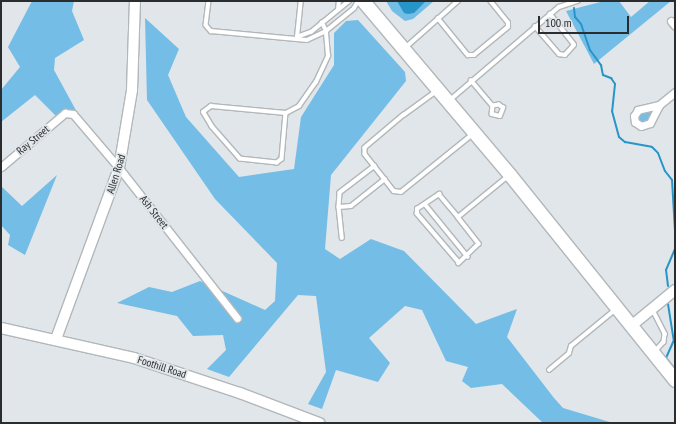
<!DOCTYPE html>
<style>
body{margin:0}
#map{position:relative;width:676px;height:424px;overflow:hidden;background:#e0e6e9;font-family:"PT Sans Narrow",sans-serif}
div>[style]{position:absolute}
.green>*{inset:0;background:#74bde6}
.water>*{inset:0;background:#2795c8}
.stream>*{height:2px;margin:-1px;padding:0 1px;transform-origin:1px;border-radius:1px;background:#2795c8}
.roads{filter:drop-shadow(1px 0 #b2b7ba) drop-shadow(-1px 0 #b2b7ba) drop-shadow(0 1px #b2b7ba) drop-shadow(0 -1px #b2b7ba)}
.lane>*{height:3.5px;margin:-1.75px;padding:0 1.75px;transform-origin:1.75px;border-radius:1.75px;background:#fff}
.street>*{height:7px;margin:-3.5px;padding:0 3.5px;transform-origin:3.5px;border-radius:3.5px;background:#fff}
.secondary>*{height:10px;margin:-5px;padding:0 5px;transform-origin:5px;border-radius:5px;background:#fff}
.highway>*{height:13px;margin:-6.5px;padding:0 6.5px;transform-origin:6.5px;border-radius:6.5px;background:#fff}
span{translate:-50% -50%;white-space:nowrap;text-align:center;line-height:1.15;-webkit-text-stroke:3.5px #e0e6e9;paint-order:stroke}
.street-label{font-size:11px;color:#2a2c2d}
.frame{position:absolute;inset:0;border:2px solid #2a2c2d;pointer-events:none}
.scale{position:absolute;left:538px;top:16px;width:91px;height:18px;box-sizing:border-box;border:2px solid #2a2c2d;border-top:0;padding-left:5px;font-size:12px;line-height:14px;white-space:nowrap;color:#2a2c2d;-webkit-text-stroke:3px #e0e6e9;paint-order:stroke}
</style>
<div id="map">
<div class="green">
<i style="clip-path:polygon(32px 1px,74px 1px,72px 11px,84px 40px,55px 58px,54px 70px,78px 114px,57px 117px,35px 95px,1px 122px,1px 90px,20px 67px,8px 47px)"></i>
<i style="clip-path:polygon(386px 1px,434px 1px,413px 19px,405px 21px,392px 11px)"></i>
<i style="clip-path:polygon(604px 1px,619px 1px,631px 17px,650px 1px,671px 1px,594px 64px,566px 11px)"></i>
<i style="clip-path:polygon(145px 18px,179px 49px,168px 75px,186px 117px,239px 177px,294px 169px,301px 117px,334px 65px,334px 33px,346px 21px,358px 20px,405px 72px,406px 81px,331px 175px,325px 249px,340px 259px,371px 239px,404px 251px,476px 324px,517px 309px,507px 337px,554px 398px,563px 408px,613px 423px,543px 423px,502px 384px,471px 388px,462px 381px,468px 367px,446px 361px,422px 310px,405px 306px,369px 338px,390px 363px,378px 382px,336px 370px,322px 409px,308px 404px,326px 372px,316px 296px,298px 295px,229px 377px,207px 369px,226px 350px,223px 335px,193px 336px,177px 316px,117px 303px,149px 287px,172px 292px,200px 281px,265px 310px,275px 301px,277px 263px,215px 199px,147px 100px)"></i>
<i style="clip-path:polygon(651px 110px,652px 114px,646px 122px,639px 122px,637px 116px,640px 113px)"></i>
<i style="clip-path:polygon(57px 175px,25px 255px,8px 245px,10px 235px,1px 225px,1px 186px,22px 206px)"></i>
</div>
<div class="water">
<i style="clip-path:polygon(397px 1px,426px 1px,414px 13px,408px 14px,404px 13px)"></i>
</div>
<div class="stream">
<i style="left:574px;top:8px;width:9px;rotate:84deg"></i>
<i style="left:575px;top:17px;width:9px;rotate:49deg"></i>
<i style="left:581px;top:24px;width:28px;rotate:71deg"></i>
<i style="left:590px;top:50px;width:19px;rotate:54deg"></i>
<i style="left:601px;top:65px;width:10px;rotate:79deg"></i>
<i style="left:603px;top:75px;width:9px;rotate:21deg"></i>
<i style="left:611px;top:78px;width:7px;rotate:56deg"></i>
<i style="left:615px;top:84px;width:27px;rotate:96deg"></i>
<i style="left:612px;top:111px;width:27px;rotate:75deg"></i>
<i style="left:619px;top:137px;width:8px;rotate:40deg"></i>
<i style="left:625px;top:142px;width:27px;rotate:10deg"></i>
<i style="left:652px;top:147px;width:8px;rotate:45deg"></i>
<i style="left:658px;top:153px;width:19px;rotate:69deg"></i>
<i style="left:665px;top:171px;width:11px;rotate:52deg"></i>
<i style="left:672px;top:180px;width:51px;rotate:86.6deg"></i>
<i style="left:668px;top:286px;width:16px;rotate:-97deg"></i>
<i style="left:666px;top:270px;width:23px;rotate:-67deg"></i>
<i style="left:668px;top:304px;width:36px;rotate:81deg"></i>
<i style="left:674px;top:340px;width:20px;rotate:114deg"></i>
<i style="left:666px;top:358px;width:14px;rotate:51deg"></i>
</div>
<div class="roads">
<div class="lane">
<i style="left:209px;top:1px;width:24px;rotate:97deg"></i>
<i style="left:206px;top:25px;width:8px;rotate:50deg"></i>
<i style="left:211px;top:31px;width:96px;rotate:5.4deg"></i>
<i style="left:307px;top:40px;width:21px;rotate:-25deg"></i>
<i style="left:326px;top:31px;width:36px;rotate:-39deg"></i>
<i style="left:354px;top:8px;width:8px;rotate:-60deg"></i>
<i style="left:338px;top:10px;width:9px;rotate:-84deg"></i>
<i style="left:438px;top:18px;width:48px;rotate:51deg"></i>
<i style="left:468px;top:55px;width:6px"></i>
<i style="left:474px;top:55px;width:44px;rotate:-39.5deg"></i>
<i style="left:508px;top:27px;width:4px;rotate:-90deg"></i>
<i style="left:508px;top:23px;width:28px;rotate:-129deg"></i>
<i style="left:535px;top:26px;width:37px;rotate:49deg"></i>
<i style="left:559px;top:54px;width:6px;rotate:9deg"></i>
<i style="left:565px;top:55px;width:13px;rotate:-48deg"></i>
<i style="left:574px;top:45px;width:39px;rotate:-128deg"></i>
<i style="left:297px;top:37px;width:15px;rotate:-20deg"></i>
<i style="left:311px;top:32px;width:49px;rotate:-39.2deg"></i>
<i style="left:297px;top:37px;width:36px;rotate:-84deg"></i>
<i style="left:405px;top:48px;width:71px;rotate:-41.6deg"></i>
<i style="left:471px;top:80px;width:34px;rotate:50deg"></i>
<i style="left:493px;top:106px;width:8px;rotate:97deg"></i>
<i style="left:492px;top:114px;width:8px;rotate:14deg"></i>
<i style="left:500px;top:116px;width:9px;rotate:-69deg"></i>
<i style="left:503px;top:108px;width:5px;rotate:-143deg"></i>
<i style="left:499px;top:105px;width:6px;rotate:171deg"></i>
<i style="left:436px;top:92px;width:39px;rotate:144deg"></i>
<i style="left:404px;top:115px;width:51px;rotate:139.8deg"></i>
<i style="left:365px;top:148px;width:6px;rotate:90deg"></i>
<i style="left:365px;top:154px;width:47px;rotate:51.9deg"></i>
<i style="left:394px;top:191px;width:7px;rotate:8deg"></i>
<i style="left:401px;top:192px;width:92px;rotate:-38.9deg"></i>
<i style="left:450px;top:100px;width:143px;rotate:-40.5deg"></i>
<i style="left:559px;top:7px;width:20px;rotate:-18deg"></i>
<i style="left:286px;top:113px;width:46px;rotate:95deg"></i>
<i style="left:282px;top:159px;width:6px;rotate:141deg"></i>
<i style="left:277px;top:163px;width:37px;rotate:-174deg"></i>
<i style="left:240px;top:159px;width:43px;rotate:-131.2deg"></i>
<i style="left:212px;top:127px;width:17px;rotate:-121deg"></i>
<i style="left:203px;top:112px;width:10px;rotate:-37deg"></i>
<i style="left:211px;top:106px;width:75px;rotate:5.3deg"></i>
<i style="left:286px;top:113px;width:15px;rotate:-28deg"></i>
<i style="left:299px;top:106px;width:29px;rotate:-55deg"></i>
<i style="left:316px;top:82px;width:29px;rotate:-65deg"></i>
<i style="left:328px;top:56px;width:25px;rotate:-95deg"></i>
<i style="left:326px;top:31px;width:9px;rotate:-117deg"></i>
<i style="left:375px;top:166px;width:44px;rotate:142.4deg"></i>
<i style="left:340px;top:193px;width:14px;rotate:94deg"></i>
<i style="left:339px;top:207px;width:12px;rotate:-5deg"></i>
<i style="left:351px;top:206px;width:43px;rotate:-38.5deg"></i>
<i style="left:425px;top:204px;width:68px;rotate:50.9deg"></i>
<i style="left:339px;top:207px;width:31px;rotate:84deg"></i>
<i style="left:458px;top:217px;width:34px;rotate:52deg"></i>
<i style="left:479px;top:244px;width:28px;rotate:136deg"></i>
<i style="left:459px;top:263px;width:65px;rotate:-130.6deg"></i>
<i style="left:417px;top:214px;width:5px;rotate:-90deg"></i>
<i style="left:417px;top:209px;width:27px;rotate:-34deg"></i>
<i style="left:439px;top:194px;width:30px;rotate:50deg"></i>
<i style="left:458px;top:217px;width:63px;rotate:-39.2deg"></i>
<i style="left:653px;top:310px;width:27px;rotate:63deg"></i>
<i style="left:665px;top:334px;width:8px;rotate:97deg"></i>
<i style="left:664px;top:342px;width:12px;rotate:132deg"></i>
<i style="left:549px;top:370px;width:26px;rotate:-40deg"></i>
<i style="left:569px;top:353px;width:7px;rotate:-74deg"></i>
<i style="left:571px;top:346px;width:57px;rotate:-39.3deg"></i>
</div>
<div class="street">
<i style="left:671px;top:21px;width:6px;rotate:51deg"></i>
<i style="left:659px;top:105px;width:22px;rotate:167deg"></i>
<i style="left:638px;top:110px;width:7px;rotate:124deg"></i>
<i style="left:634px;top:116px;width:6px;rotate:81deg"></i>
<i style="left:635px;top:122px;width:7px;rotate:34deg"></i>
<i style="left:641px;top:126px;width:9px;rotate:-18deg"></i>
<i style="left:650px;top:123px;width:20px;rotate:-63deg"></i>
<i style="left:659px;top:105px;width:21px;rotate:-39deg"></i>
<i style="left:1px;top:167px;width:84px;rotate:-40.2deg"></i>
<i style="left:65px;top:113px;width:8px;rotate:7deg"></i>
<i style="left:73px;top:114px;width:71px;rotate:49.6deg"></i>
<i style="left:119px;top:168px;width:191px;rotate:51.8deg"></i>
</div>
<div class="secondary">
<i style="left:631px;top:326px;width:57px;rotate:-39.3deg"></i>
<i style="left:1px;top:328px;width:136px;rotate:12.7deg"></i>
<i style="left:134px;top:358px;width:112px;rotate:18.3deg"></i>
<i style="left:240px;top:393px;width:85px;rotate:20.8deg"></i>
<i style="left:56px;top:339px;width:182px;rotate:-69.8deg"></i>
<i style="left:119px;top:168px;width:79px;rotate:-80.5deg"></i>
<i style="left:132px;top:90px;width:89px;rotate:-88.1deg"></i>
</div>
<div class="highway">
<i style="left:363px;top:1px;width:228px;rotate:49.8deg"></i>
<i style="left:510px;top:175px;width:263px;rotate:51.2deg"></i>
</div>
</div>
<div class="street-label">
<span style="left:33px;top:140px;rotate:-40deg">Ray Street</span>
<span style="left:116px;top:174px;rotate:-73deg">Allen Road</span>
<span style="left:154px;top:212px;rotate:52deg">Ash Street</span>
<span style="left:162px;top:367px;rotate:18deg">Foothill Road</span>
</div>
<div class="frame"></div>
<div class="scale">100 m</div>
</div>
